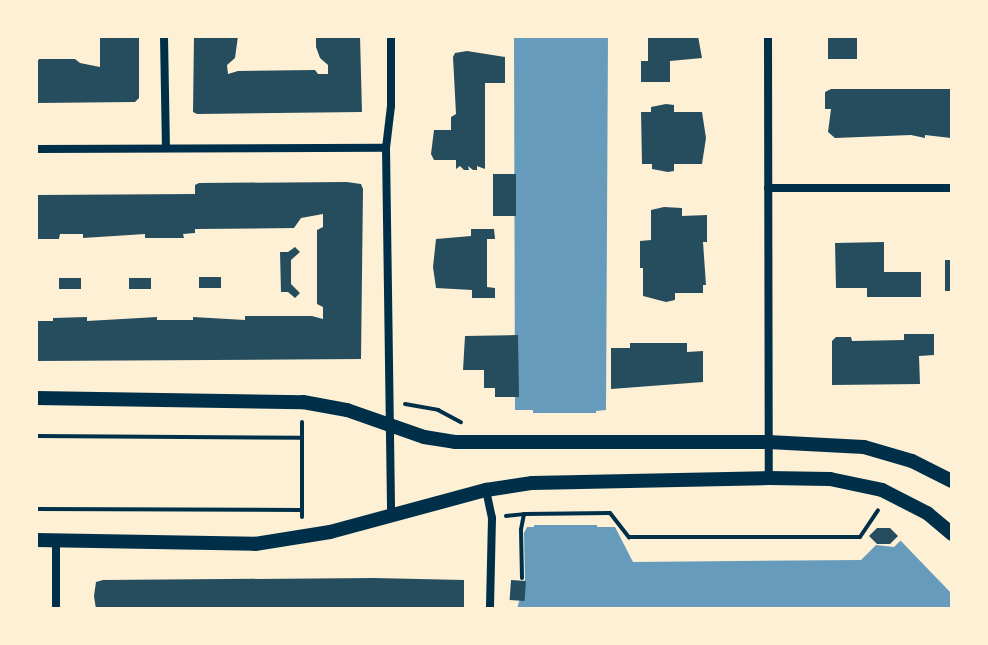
<!DOCTYPE html>
<style>
body{margin:0}
#map{position:relative;width:988px;height:645px;overflow:hidden;background:#fdf0d5;font-family:"Space Grotesk",sans-serif}
div>[style]{position:absolute}
.water>*{inset:0;background:#669bbc}
.pier>*{inset:0;background:#fdf0d5;transform-origin:0 0}
.building>*{inset:0;background:#264d5e;transform-origin:0 0}
.path>*{height:4px;margin:-2px;padding:0 2px;transform-origin:2px;border-radius:2px;background:#003049}
.minor>*{height:8px;margin:-4px;padding:0 4px;transform-origin:4px;border-radius:4px;background:#003049}
.tertiary>*{height:14px;margin:-7px;padding:0 7px;transform-origin:7px;border-radius:7px;background:#003049}
span{translate:-50% -50%;white-space:nowrap;text-align:center;line-height:1.15;-webkit-text-stroke:6px #fdf0d5;paint-order:stroke}
.frame{position:absolute;inset:0;border:38px solid #fdf0d5;pointer-events:none}
</style>
<div id="map">
<div class="water">
<i style="clip-path:polygon(514px 36px,608px 36px,606px 410px,596px 411px,597px 527px,615px 527px,633px 562px,861px 560px,876px 545px,894px 547px,952px 490px,952px 609px,517px 609px,525px 580px,524px 533px,527px 527px,534px 527px,533px 410px,515px 410px)"></i>
</div>
<div class="pier">
<i style="left:598px;top:413px;width:112px;height:66px;rotate:90deg"></i>
<i style="clip-path:polygon(952px 488px,952px 594px,899px 539px)"></i>
</div>
<div class="building">
<i style="clip-path:polygon(100px 36px,139px 36px,139px 98px,135px 102px,36px 103px,36px 64px,39px 59px,75px 59px,80px 63px,100px 67px)"></i>
<i style="clip-path:polygon(194px 36px,238px 36px,235px 58px,227px 65px,228px 74px,238px 71px,315px 70px,318px 74px,328px 74px,328px 65px,320px 58px,316px 47px,316px 36px,360px 36px,362px 112px,197px 114px,193px 112px)"></i>
<i style="clip-path:polygon(648px 36px,698px 36px,702px 58px,670px 61px,670px 82px,641px 82px,641px 61px,648px 61px)"></i>
<i style="left:828px;top:36px;width:29px;height:23px"></i>
<i style="clip-path:polygon(467px 51px,505px 57px,505px 83px,485px 83px,485px 169px,477px 166px,477px 170px,473px 170px,468px 166px,469px 170px,464px 170px,460px 166px,456px 169px,456px 160px,434px 160px,431px 154px,434px 130px,451px 130px,451px 117px,456px 114px,453px 57px,455px 53px)"></i>
<i style="clip-path:polygon(831px 89px,952px 89px,951px 138px,925px 135px,925px 138px,911px 135px,835px 138px,828px 132px,831px 109px,825px 109px,825px 92px)"></i>
<i style="clip-path:polygon(666px 104px,674px 105px,674px 112px,702px 112px,706px 138px,702px 164px,674px 164px,674px 171px,668px 172px,652px 169px,652px 164px,642px 164px,641px 112px,651px 112px,651px 107px)"></i>
<i style="left:493px;top:174px;width:23px;height:42px"></i>
<i style="clip-path:polygon(347px 182px,361px 184px,363px 189px,361px 359px,36px 361px,36px 321px,53px 321px,53px 318px,87px 317px,87px 321px,157px 317px,157px 320px,193px 320px,193px 317px,245px 320px,245px 316px,312px 316px,323px 319px,323px 307px,317px 304px,317px 230px,323px 227px,323px 214px,301px 218px,294px 228px,195px 229px,195px 233px,183px 234px,184px 238px,145px 238px,145px 234px,83px 238px,83px 234px,60px 234px,59px 239px,36px 239px,36px 195px,195px 194px,195px 185px,199px 183px)"></i>
<i style="clip-path:polygon(664px 207px,682px 208px,682px 216px,707px 215px,707px 242px,703px 242px,706px 285px,703px 285px,703px 293px,675px 293px,675px 300px,666px 302px,643px 296px,643px 268px,640px 268px,640px 241px,651px 240px,651px 210px)"></i>
<i style="clip-path:polygon(471px 229px,494px 229px,495px 239px,487px 239px,487px 287px,495px 288px,495px 298px,472px 298px,472px 290px,436px 288px,433px 267px,436px 239px,471px 236px)"></i>
<i style="clip-path:polygon(884px 242px,884px 272px,921px 272px,921px 297px,867px 297px,867px 288px,836px 288px,835px 243px)"></i>
<i style="clip-path:polygon(295px 247px,300px 252px,291px 260px,291px 284px,300px 293px,295px 298px,288px 292px,281px 292px,280px 252px,288px 252px)"></i>
<i style="left:952px;top:260px;width:31px;height:7px;rotate:90deg"></i>
<i style="left:199px;top:277px;width:22px;height:11px"></i>
<i style="left:59px;top:278px;width:22px;height:11px"></i>
<i style="left:129px;top:278px;width:22px;height:11px"></i>
<i style="clip-path:polygon(904px 334px,934px 334px,934px 355px,919px 356px,920px 384px,832px 385px,832px 341px,836px 337px,851px 337px,852px 341px,904px 340px)"></i>
<i style="clip-path:polygon(518px 335px,519px 397px,495px 397px,495px 388px,484px 388px,484px 370px,463px 370px,465px 336px)"></i>
<i style="clip-path:polygon(630px 343px,687px 343px,687px 352px,703px 351px,703px 382px,611px 389px,611px 348px,630px 348px)"></i>
<i style="clip-path:polygon(877px 528px,890px 528px,898px 536px,890px 544px,877px 544px,869px 536px)"></i>
<i style="clip-path:polygon(374px 578px,464px 580px,464px 609px,96px 609px,94px 596px,96px 582px,103px 580px)"></i>
<i style="left:511px;top:580px;width:15px;height:20px;rotate:4deg"></i>
</div>
<div class="path">
<i style="left:405px;top:404px;width:34px;rotate:10deg"></i>
<i style="left:438px;top:410px;width:26px;rotate:28deg"></i>
<i style="left:302px;top:422px;width:95px;rotate:90deg"></i>
<i style="left:36px;top:436px;width:266px;rotate:0.4deg"></i>
<i style="left:36px;top:509px;width:266px;rotate:0.2deg"></i>
<i style="left:524px;top:514px;width:86px;rotate:-0.7deg"></i>
<i style="left:610px;top:513px;width:31px;rotate:52deg"></i>
<i style="left:629px;top:537px;width:231px"></i>
<i style="left:860px;top:537px;width:32px;rotate:-56deg"></i>
<i style="left:506px;top:516px;width:18px;rotate:-6deg"></i>
<i style="left:524px;top:514px;width:16px;rotate:101deg"></i>
<i style="left:521px;top:530px;width:48px;rotate:88.8deg"></i>
</div>
<div class="minor">
<i style="left:164px;top:36px;width:112px;rotate:89deg"></i>
<i style="left:391px;top:36px;width:70px;rotate:90deg"></i>
<i style="left:391px;top:106px;width:42px;rotate:96.8deg"></i>
<i style="left:386px;top:148px;width:367px;rotate:89.2deg"></i>
<i style="left:768px;top:36px;width:442px;rotate:89.9deg"></i>
<i style="left:36px;top:149px;width:350px;rotate:-0.2deg"></i>
<i style="left:768px;top:188px;width:184px"></i>
<i style="left:486px;top:490px;width:29px;rotate:78deg"></i>
<i style="left:492px;top:518px;width:91px;rotate:91.3deg"></i>
<i style="left:56px;top:540px;width:69px;rotate:90deg"></i>
</div>
<div class="tertiary">
<i style="left:36px;top:398px;width:267px;rotate:0.9deg"></i>
<i style="left:303px;top:402px;width:45px;rotate:10.3deg"></i>
<i style="left:347px;top:410px;width:82px;rotate:19.3deg"></i>
<i style="left:424px;top:437px;width:31px;rotate:9deg"></i>
<i style="left:455px;top:442px;width:313px"></i>
<i style="left:768px;top:442px;width:96px;rotate:3deg"></i>
<i style="left:864px;top:447px;width:50px;rotate:16.3deg"></i>
<i style="left:912px;top:461px;width:45px;rotate:26.6deg"></i>
<i style="left:36px;top:540px;width:219px;rotate:1deg"></i>
<i style="left:255px;top:544px;width:76px;rotate:-9.1deg"></i>
<i style="left:330px;top:532px;width:162px;rotate:-15.1deg"></i>
<i style="left:486px;top:490px;width:47px;rotate:-8.7deg"></i>
<i style="left:532px;top:483px;width:237px;rotate:-1.2deg"></i>
<i style="left:769px;top:478px;width:61px;rotate:0.9deg"></i>
<i style="left:830px;top:479px;width:53px;rotate:11.9deg"></i>
<i style="left:882px;top:490px;width:51px;rotate:27.1deg"></i>
<i style="left:927px;top:513px;width:33px;rotate:40deg"></i>
</div>
<div class="frame"></div>
</div>
